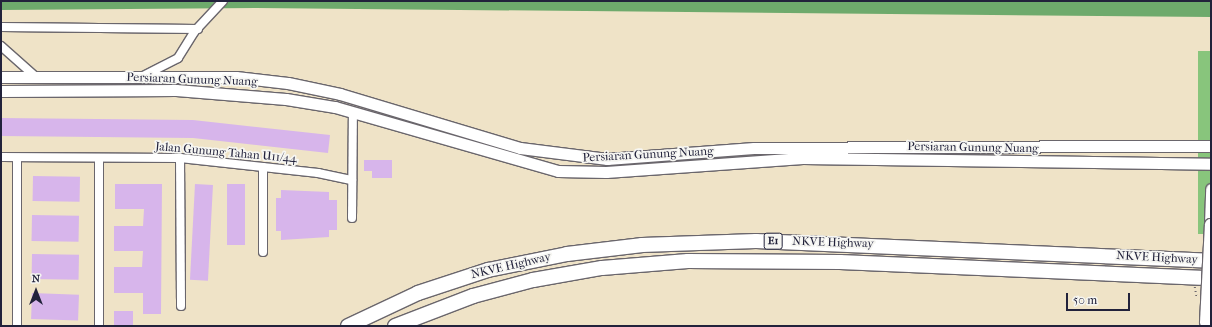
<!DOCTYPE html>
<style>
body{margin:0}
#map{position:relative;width:1212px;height:327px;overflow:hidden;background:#efe3c7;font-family:"IM FELL French Canon",serif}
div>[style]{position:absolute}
.green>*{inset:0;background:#88c57c;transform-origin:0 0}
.forest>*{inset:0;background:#6eaa6c}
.building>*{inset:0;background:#d7b5eb;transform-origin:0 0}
.path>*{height:1.5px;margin-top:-0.75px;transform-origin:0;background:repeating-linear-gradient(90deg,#6a666c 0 1px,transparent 0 4px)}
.roads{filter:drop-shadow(1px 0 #6a666c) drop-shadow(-1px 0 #6a666c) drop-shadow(0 1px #6a666c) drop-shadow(0 -1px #6a666c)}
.street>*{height:8px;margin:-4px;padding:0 4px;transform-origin:4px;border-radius:4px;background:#fff}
.secondary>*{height:11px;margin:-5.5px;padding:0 5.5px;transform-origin:5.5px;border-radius:5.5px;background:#fff}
.highway>*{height:14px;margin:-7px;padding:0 7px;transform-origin:7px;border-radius:7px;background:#fff}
.bridges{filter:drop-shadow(1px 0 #6a666c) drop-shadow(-1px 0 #6a666c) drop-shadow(0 1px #6a666c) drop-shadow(0 -1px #6a666c)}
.secondary-bridge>*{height:11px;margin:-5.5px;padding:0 5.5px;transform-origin:5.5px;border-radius:5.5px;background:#fff}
span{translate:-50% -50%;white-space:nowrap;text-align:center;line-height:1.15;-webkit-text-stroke:3.5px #f6f6f2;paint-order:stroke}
.shield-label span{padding:1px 3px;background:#f6f6f2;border:1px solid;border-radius:3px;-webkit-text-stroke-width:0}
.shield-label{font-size:11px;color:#22223b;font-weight:700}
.street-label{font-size:12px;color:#22223b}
.frame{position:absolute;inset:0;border:2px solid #22223b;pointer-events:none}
.north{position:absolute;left:16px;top:271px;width:40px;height:40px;-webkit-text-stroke:3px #f6f6f2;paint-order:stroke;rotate:0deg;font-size:11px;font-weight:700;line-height:16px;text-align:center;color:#22223b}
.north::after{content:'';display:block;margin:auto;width:14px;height:18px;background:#22223b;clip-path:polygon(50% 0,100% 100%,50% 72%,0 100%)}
.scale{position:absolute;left:1066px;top:293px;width:64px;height:18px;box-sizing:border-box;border:2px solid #22223b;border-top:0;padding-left:5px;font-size:12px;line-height:14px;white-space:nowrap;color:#22223b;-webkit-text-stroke:3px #f6f6f2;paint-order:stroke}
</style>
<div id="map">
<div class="green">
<i style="left:1198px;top:51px;width:13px;height:183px"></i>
</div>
<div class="forest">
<i style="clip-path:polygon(1px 1px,1211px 1px,1211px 17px,256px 8px,1px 10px)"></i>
</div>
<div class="building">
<i style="clip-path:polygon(1px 118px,193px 120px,330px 135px,328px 153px,193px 138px,1px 136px)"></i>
<i style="clip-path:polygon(364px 160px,392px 160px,392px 178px,372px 178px,372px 171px,364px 171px)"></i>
<i style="left:33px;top:176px;width:47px;height:25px;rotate:1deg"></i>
<i style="clip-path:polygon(115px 184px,162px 184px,161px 314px,143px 314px,143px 293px,114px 293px,114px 267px,142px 267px,143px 251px,114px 251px,114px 226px,143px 226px,144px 209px,115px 209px)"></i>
<i style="left:195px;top:184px;width:18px;height:96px;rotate:3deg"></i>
<i style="left:227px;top:184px;width:18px;height:61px"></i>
<i style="clip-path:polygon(281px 190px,329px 192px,329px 200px,337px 200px,337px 230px,329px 230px,329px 237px,281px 240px,281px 231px,276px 231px,276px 198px,281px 198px)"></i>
<i style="left:32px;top:215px;width:47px;height:26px;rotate:1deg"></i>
<i style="left:32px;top:254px;width:47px;height:25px;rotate:1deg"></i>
<i style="left:32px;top:293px;width:47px;height:26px;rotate:2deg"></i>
<i style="left:114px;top:311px;width:19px;height:15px"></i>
</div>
<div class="path">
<i style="left:1195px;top:287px;width:11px;rotate:80deg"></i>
</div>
<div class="roads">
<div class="street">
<i style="left:1px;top:27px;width:197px;rotate:0.6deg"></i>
<i style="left:1px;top:46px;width:47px;rotate:41.5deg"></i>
<i style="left:143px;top:76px;width:39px;rotate:-27deg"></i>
<i style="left:178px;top:58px;width:31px;rotate:-58deg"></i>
<i style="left:194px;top:32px;width:42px;rotate:-46.9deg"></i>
<i style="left:1px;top:157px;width:179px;rotate:0.3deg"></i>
<i style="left:180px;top:158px;width:139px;rotate:6.2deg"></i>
<i style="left:318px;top:173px;width:35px;rotate:12deg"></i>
<i style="left:17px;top:158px;width:168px;rotate:90deg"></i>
<i style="left:180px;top:158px;width:148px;rotate:89.6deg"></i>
<i style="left:352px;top:218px;width:106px;rotate:-89.5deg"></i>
<i style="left:263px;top:252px;width:85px;rotate:-90deg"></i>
<i style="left:99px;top:326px;width:168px;rotate:-90deg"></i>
</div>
<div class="secondary">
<i style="left:1px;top:77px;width:235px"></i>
<i style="left:236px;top:77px;width:52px;rotate:6.6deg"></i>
<i style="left:288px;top:83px;width:53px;rotate:11.9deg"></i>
<i style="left:340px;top:94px;width:188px;rotate:16.7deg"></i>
<i style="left:520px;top:148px;width:88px;rotate:7.2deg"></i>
<i style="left:607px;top:159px;width:147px;rotate:-4.3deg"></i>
<i style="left:754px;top:148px;width:457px;rotate:-0.3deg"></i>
<i style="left:1px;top:91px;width:175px;rotate:-0.3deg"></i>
<i style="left:176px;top:90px;width:110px;rotate:4.7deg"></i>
<i style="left:286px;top:99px;width:50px;rotate:9.3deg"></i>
<i style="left:335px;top:107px;width:232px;rotate:16deg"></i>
<i style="left:558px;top:171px;width:48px;rotate:1.2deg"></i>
<i style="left:606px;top:172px;width:197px;rotate:-4.1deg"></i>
<i style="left:803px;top:158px;width:408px;rotate:0.8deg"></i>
<i style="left:1210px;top:224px;width:35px;rotate:-88deg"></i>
</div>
<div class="highway">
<i style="left:348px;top:326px;width:77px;rotate:-25.2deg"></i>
<i style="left:418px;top:293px;width:74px;rotate:-18.2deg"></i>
<i style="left:488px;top:270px;width:81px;rotate:-11.4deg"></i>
<i style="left:567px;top:254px;width:76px;rotate:-6.8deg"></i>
<i style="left:642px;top:245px;width:114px;rotate:-2deg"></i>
<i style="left:756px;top:241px;width:455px;rotate:2.5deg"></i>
<i style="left:395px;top:326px;width:84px;rotate:-21deg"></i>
<i style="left:473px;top:296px;width:62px;rotate:-14.9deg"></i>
<i style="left:533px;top:280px;width:70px;rotate:-9.9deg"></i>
<i style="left:602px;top:268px;width:86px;rotate:-4.7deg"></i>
<i style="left:688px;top:261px;width:152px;rotate:0.4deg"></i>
<i style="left:840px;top:262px;width:371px;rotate:2.5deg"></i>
</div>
</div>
<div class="bridges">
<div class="secondary-bridge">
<i style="left:1205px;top:322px;width:98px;rotate:-87.1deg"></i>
</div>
</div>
<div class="shield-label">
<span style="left:773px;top:241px">E1</span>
</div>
<div class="street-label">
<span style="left:192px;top:80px;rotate:2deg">Persiaran Gunung Nuang</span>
<span style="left:973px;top:148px;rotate:1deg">Persiaran Gunung Nuang</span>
<span style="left:226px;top:153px;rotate:5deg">Jalan Gunung Tahan U11/44</span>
<span style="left:648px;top:155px;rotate:-3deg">Persiaran Gunung Nuang</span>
<span style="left:833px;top:243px;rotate:2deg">NKVE Highway</span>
<span style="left:1157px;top:258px;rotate:3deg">NKVE Highway</span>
<span style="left:511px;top:266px;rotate:-13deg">NKVE Highway</span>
</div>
<div class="frame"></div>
<div class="north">N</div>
<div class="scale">50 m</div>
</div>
